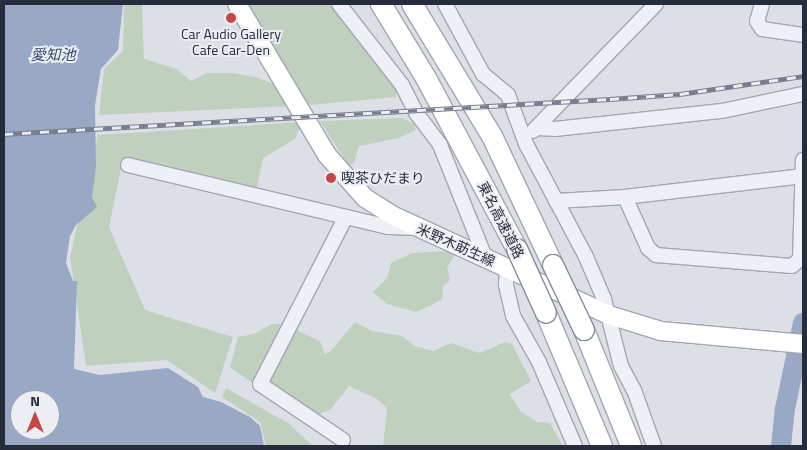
<!DOCTYPE html>
<meta charset="utf-8">
<style>
body{margin:0}
#map{position:relative;width:807px;height:450px;overflow:hidden;background:#dddfe6;font-family:"Titillium Web","Noto Sans JP",sans-serif}
div>[style]{position:absolute}
.green>*{inset:0;background:#c0d0be}
.water>*{inset:0;background:#98a8c5}
.river>*{height:20px;margin:-10px;padding:0 10px;transform-origin:10px;border-radius:10px;background:#98a8c5}
.roads{filter:drop-shadow(1px 0 #a3a6b0) drop-shadow(-1px 0 #a3a6b0) drop-shadow(0 1px #a3a6b0) drop-shadow(0 -1px #a3a6b0)}
.minor>*{height:14px;margin:-7px;padding:0 7px;transform-origin:7px;border-radius:7px;background:#eff0f5}
.major>*{height:18px;margin:-9px;padding:0 9px;transform-origin:9px;border-radius:9px;background:#fff}
.highway>*{height:20px;margin:-10px;padding:0 10px;transform-origin:10px;border-radius:10px;background:#fff}
.rail>*{height:5px;margin-top:-2.5px;transform-origin:0;background:repeating-linear-gradient(90deg,#eceef4 0 9px,#777d8f 0 18px);box-sizing:border-box;border-block:1px solid #777d8f}
.bridges{filter:drop-shadow(1px 0 #858b9c) drop-shadow(-1px 0 #858b9c) drop-shadow(0 1px #858b9c) drop-shadow(0 -1px #858b9c)}
.highway-bridge>*{height:20px;margin:-10px;padding:0 10px;transform-origin:10px;border-radius:10px;background:#fff}
.dots>*{width:14px;height:14px;translate:-50% -50%;box-sizing:border-box;border:2px solid #eceef4;border-radius:50%}
span{translate:-50% -50%;white-space:nowrap;text-align:center;line-height:1.15;-webkit-text-stroke:4px #eceef4;paint-order:stroke}
.poi-label{font-size:14px;color:#272c3c}
.left{translate:0 -50%;text-align:left}
.street-label{font-size:14px;color:#272c3c}
.water-label{font-size:15px;color:#33456e;font-style:italic}
.frame{position:absolute;inset:0;border:5px solid #272c3c;pointer-events:none}
.north{position:absolute;left:10px;top:390px;width:50px;height:50px;box-sizing:border-box;background:#eceef4;border:1px solid #9da0aa;border-radius:50%;rotate:0deg;font-size:14px;font-weight:700;line-height:20px;text-align:center;color:#272c3c}
.north::after{content:'';display:block;margin:auto;width:18px;height:22px;background:#c84545;clip-path:polygon(50% 0,100% 100%,50% 72%,0 100%)}
</style>
<div id="map">
<div class="green">
<i style="clip-path:polygon(124px 4px,142px 4px,144px 59px,177px 69px,191px 81px,207px 73px,232px 73px,255px 77px,275px 84px,294px 106px,99px 115px,104px 69px,123px 51px)"></i>
<i style="clip-path:polygon(246px 4px,330px 4px,396px 88px,396px 97px,309px 105px)"></i>
<i style="clip-path:polygon(402px 118px,415px 124px,415px 130px,399px 138px,359px 146px,354px 163px,349px 166px,320px 121px)"></i>
<i style="clip-path:polygon(302px 122px,295px 139px,263px 158px,257px 187px,253px 188px,123px 159px,109px 227px,145px 310px,233px 337px,215px 393px,167px 360px,86px 366px,70px 257px,98px 135px)"></i>
<i style="clip-path:polygon(445px 251px,455px 254px,447px 268px,450px 280px,443px 286px,442px 299px,430px 306px,416px 312px,387px 304px,373px 292px,387px 278px,391px 263px,412px 253px)"></i>
<i style="clip-path:polygon(355px 322px,372px 331px,402px 336px,415px 346px,433px 351px,451px 343px,480px 353px,505px 342px,512px 344px,531px 381px,510px 394px,520px 411px,537px 422px,550px 423px,563px 446px,383px 446px,387px 408px,377px 399px,349px 386px,331px 409px,318px 415px,268px 386px,265px 378px,291px 328px,320px 341px,325px 354px,331px 351px)"></i>
<i style="clip-path:polygon(289px 323px,254px 384px,230px 367px,238px 337px,254px 334px,272px 324px)"></i>
<i style="clip-path:polygon(226px 388px,288px 423px,313px 446px,266px 446px,260px 422px,222px 397px)"></i>
</div>
<div class="water">
<i style="clip-path:polygon(evenodd,4px 4px,123px 4px,118px 50px,101px 69px,95px 105px,96px 168px,92px 197px,97px 207px,76px 225px,70px 236px,66px 263px,73px 281px,77px 281px,74px 369px,100px 375px,168px 368px,198px 387px,203px 397px,221px 402px,250px 417px,260px 426px,264px 446px,4px 446px,4px 4px,20px 400px,50px 400px,50px 430px,20px 430px,20px 400px)"></i>
</div>
<div class="river">
<i style="left:781px;top:446px;width:37px;rotate:-84deg"></i>
<i style="left:785px;top:409px;width:88px;rotate:-78.2deg"></i>
</div>
<div class="roads">
<div class="minor">
<i style="left:339px;top:4px;width:103px;rotate:52.1deg"></i>
<i style="left:402px;top:85px;width:33px;rotate:63deg"></i>
<i style="left:417px;top:114px;width:39px;rotate:53deg"></i>
<i style="left:440px;top:145px;width:121px;rotate:68.1deg"></i>
<i style="left:445px;top:4px;width:80px;rotate:61.5deg"></i>
<i style="left:483px;top:74px;width:33px;rotate:40deg"></i>
<i style="left:508px;top:95px;width:52px;rotate:69.8deg"></i>
<i style="left:526px;top:144px;width:128px;rotate:62deg"></i>
<i style="left:586px;top:257px;width:46px;rotate:66.8deg"></i>
<i style="left:604px;top:299px;width:69px;rotate:75.8deg"></i>
<i style="left:621px;top:366px;width:27px;rotate:62deg"></i>
<i style="left:634px;top:390px;width:59px;rotate:70.3deg"></i>
<i style="left:762px;top:4px;width:18px;rotate:106deg"></i>
<i style="left:757px;top:21px;width:9px;rotate:58deg"></i>
<i style="left:762px;top:29px;width:41px;rotate:8.3deg"></i>
<i style="left:538px;top:128px;width:17px;rotate:3deg"></i>
<i style="left:555px;top:129px;width:168px;rotate:-6.2deg"></i>
<i style="left:722px;top:111px;width:83px;rotate:-11.9deg"></i>
<i style="left:533px;top:131px;width:177px;rotate:-45.9deg"></i>
<i style="left:128px;top:165px;width:268px;rotate:13.4deg"></i>
<i style="left:389px;top:227px;width:27px;rotate:2deg"></i>
<i style="left:625px;top:197px;width:56px;rotate:65.7deg"></i>
<i style="left:648px;top:248px;width:11px;rotate:41deg"></i>
<i style="left:656px;top:255px;width:136px;rotate:4.6deg"></i>
<i style="left:792px;top:266px;width:11px;rotate:-41deg"></i>
<i style="left:800px;top:259px;width:99px;rotate:-88.3deg"></i>
<i style="left:556px;top:201px;width:69px;rotate:-3.3deg"></i>
<i style="left:625px;top:197px;width:179px;rotate:-6.7deg"></i>
<i style="left:507px;top:269px;width:16px;rotate:94deg"></i>
<i style="left:506px;top:285px;width:32px;rotate:77deg"></i>
<i style="left:513px;top:316px;width:53px;rotate:60.5deg"></i>
<i style="left:539px;top:362px;width:91px;rotate:66.8deg"></i>
<i style="left:343px;top:440px;width:100px;rotate:-146deg"></i>
<i style="left:260px;top:384px;width:188px;rotate:-62.8deg"></i>
</div>
<div class="major">
<i style="left:237px;top:4px;width:176px;rotate:59.2deg"></i>
<i style="left:327px;top:155px;width:57px;rotate:48.5deg"></i>
<i style="left:365px;top:198px;width:36px;rotate:32deg"></i>
<i style="left:396px;top:217px;width:234px;rotate:24.7deg"></i>
<i style="left:609px;top:315px;width:54px;rotate:17.1deg"></i>
<i style="left:661px;top:331px;width:143px;rotate:5.2deg"></i>
</div>
<div class="highway">
<i style="left:381px;top:4px;width:87px;rotate:58.7deg"></i>
<i style="left:426px;top:78px;width:194px;rotate:62deg"></i>
<i style="left:412px;top:4px;width:154px;rotate:58.8deg"></i>
<i style="left:492px;top:136px;width:143px;rotate:64.7deg"></i>
<i style="left:546px;top:313px;width:144px;rotate:67.2deg"></i>
<i style="left:584px;top:330px;width:125px;rotate:67.9deg"></i>
</div>
</div>
<div class="rail">
<i style="left:4px;top:134px;width:607px;rotate:-3.31deg"></i>
<i style="left:610px;top:99px;width:70px;rotate:-4.1deg"></i>
<i style="left:680px;top:94px;width:124px;rotate:-8.3deg"></i>
</div>
<div class="bridges">
<div class="highway-bridge">
<i style="left:517px;top:249px;width:70px;rotate:65.6deg"></i>
<i style="left:553px;top:265px;width:72px;rotate:64.5deg"></i>
</div>
</div>
<div class="dots">
<i style="left:231px;top:18px;background:#c84545"></i>
<i style="left:331px;top:178px;background:#c84545"></i>
</div>
<div class="poi-label">
<span style="left:231px;top:42px">Car Audio Gallery<br>Cafe Car-Den</span>
<span class="left" style="left:341px;top:178px">喫茶ひだまり</span>
</div>
<div class="street-label">
<span style="left:501px;top:220px;rotate:63deg">東名高速道路</span>
<span style="left:456px;top:245px;rotate:24deg">米野木莇生線</span>
</div>
<div class="water-label">
<span style="left:53px;top:55px">愛知池</span>
</div>
<div class="frame"></div>
<div class="north">N</div>
</div>
